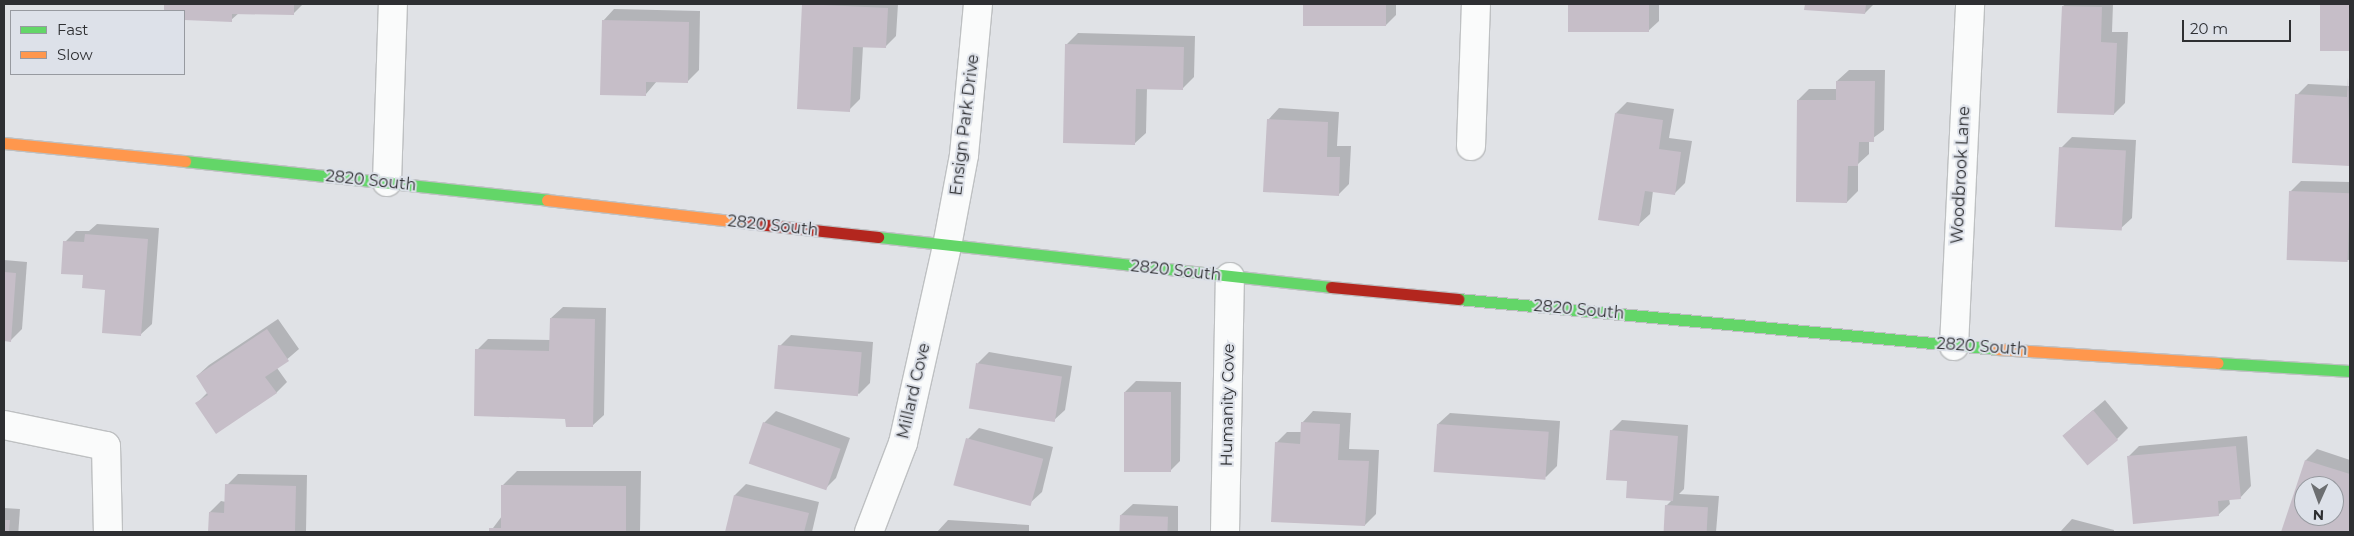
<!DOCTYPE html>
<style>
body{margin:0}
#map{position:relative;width:2354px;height:536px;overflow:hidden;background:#e0e2e6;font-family:Montserrat,sans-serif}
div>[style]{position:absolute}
.shadow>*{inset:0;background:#0003;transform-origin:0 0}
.building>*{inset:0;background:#c6bec8;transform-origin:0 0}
.roads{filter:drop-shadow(1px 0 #bec0c2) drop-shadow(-1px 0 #bec0c2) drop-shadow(0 1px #bec0c2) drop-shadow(0 -1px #bec0c2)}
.street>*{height:28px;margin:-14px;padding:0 14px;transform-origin:14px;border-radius:14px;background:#fafbfb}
.fast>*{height:11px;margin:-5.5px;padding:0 5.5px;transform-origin:5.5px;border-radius:5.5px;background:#63d668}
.slow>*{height:11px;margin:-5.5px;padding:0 5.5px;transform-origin:5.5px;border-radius:5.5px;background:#ff974d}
.jam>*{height:11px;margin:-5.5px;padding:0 5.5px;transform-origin:5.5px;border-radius:5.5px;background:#b3261e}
span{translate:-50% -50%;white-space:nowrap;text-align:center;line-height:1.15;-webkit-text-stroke:4px #dde1e9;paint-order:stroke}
.street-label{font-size:16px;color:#2e2f32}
.frame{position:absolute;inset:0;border:5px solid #2e2f32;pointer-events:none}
.legend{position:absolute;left:10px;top:10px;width:175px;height:65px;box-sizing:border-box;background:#dde1e9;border:1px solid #979aa0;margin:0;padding:6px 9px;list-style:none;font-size:15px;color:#2e2f32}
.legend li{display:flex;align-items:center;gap:10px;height:25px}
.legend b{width:25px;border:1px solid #979aa0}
.north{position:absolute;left:2294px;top:476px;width:50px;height:50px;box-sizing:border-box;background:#dde1e9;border:1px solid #979aa0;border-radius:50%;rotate:182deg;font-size:14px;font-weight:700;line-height:20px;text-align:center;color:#2e2f32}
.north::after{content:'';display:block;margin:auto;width:18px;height:22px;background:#6c6e71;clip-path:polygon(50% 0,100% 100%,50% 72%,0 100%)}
.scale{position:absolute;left:2182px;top:20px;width:109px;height:22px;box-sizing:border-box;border:2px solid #2e2f32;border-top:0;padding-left:6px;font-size:15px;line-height:18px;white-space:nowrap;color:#2e2f32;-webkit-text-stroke:4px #dde1e9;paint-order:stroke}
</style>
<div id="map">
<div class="shadow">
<i style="clip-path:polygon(165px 4px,303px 4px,293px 14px,239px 13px,231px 20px,184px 19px,184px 11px,165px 11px)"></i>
<i style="clip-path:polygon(898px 4px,896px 36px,885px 47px,863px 46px,860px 99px,849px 110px,803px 5px)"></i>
<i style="clip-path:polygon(1304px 4px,1396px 4px,1396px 15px,1385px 26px,1304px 25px)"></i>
<i style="clip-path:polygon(1569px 4px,1659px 4px,1659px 21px,1647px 32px,1568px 30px)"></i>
<i style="clip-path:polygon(1806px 4px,1874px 4px,1865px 13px,1806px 9px)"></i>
<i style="clip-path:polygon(2066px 4px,2113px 4px,2112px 32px,2128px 32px,2125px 103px,2114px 114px,2063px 6px)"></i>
<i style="left:2321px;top:4px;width:29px;height:45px"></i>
<i style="clip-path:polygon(614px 9px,700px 11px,699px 70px,688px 81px,657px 81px,646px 94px,603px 21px)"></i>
<i style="clip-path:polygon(1078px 33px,1195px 36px,1194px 77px,1183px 88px,1147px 88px,1146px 133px,1134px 144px,1066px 45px)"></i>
<i style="clip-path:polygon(1849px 70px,1885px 70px,1884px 130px,1869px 141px,1869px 154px,1858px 164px,1858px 191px,1847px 202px,1798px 100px,1809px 89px,1837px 89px,1837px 81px)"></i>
<i style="clip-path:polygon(2350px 76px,2350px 165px,2293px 162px,2297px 95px,2308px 84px,2349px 86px)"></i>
<i style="clip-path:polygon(1627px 102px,1674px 109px,1669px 138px,1692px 141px,1685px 183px,1674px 194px,1653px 191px,1650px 214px,1638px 225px,1616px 113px)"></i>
<i style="clip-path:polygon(1279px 108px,1339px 112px,1337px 146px,1351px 146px,1349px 184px,1338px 195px,1268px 120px)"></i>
<i style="clip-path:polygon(2072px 137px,2136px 140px,2132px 218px,2120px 229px,2061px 148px)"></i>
<i style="clip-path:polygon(2301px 181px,2350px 182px,2350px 260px,2289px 259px,2290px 192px)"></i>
<i style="clip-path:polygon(97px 224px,159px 228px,152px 324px,140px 335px,106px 288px,84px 274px,65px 242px,76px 231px,89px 231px)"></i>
<i style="clip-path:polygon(4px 260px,27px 262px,22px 329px,11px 340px,4px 340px)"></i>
<i style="clip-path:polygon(563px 307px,606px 308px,604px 415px,592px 426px,567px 417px,477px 350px,488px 339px,551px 340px,551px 318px)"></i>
<i style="clip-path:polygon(278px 319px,299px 349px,277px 368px,287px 382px,276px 393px,197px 403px,208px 392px,197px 376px,209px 365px)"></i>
<i style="clip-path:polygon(791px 335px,873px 342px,870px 383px,859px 394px,780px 346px)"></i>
<i style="clip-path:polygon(989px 352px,1072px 366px,1065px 410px,1053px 421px,970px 407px,978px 363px)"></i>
<i style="clip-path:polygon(1136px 381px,1181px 382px,1180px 461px,1169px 472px,1125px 392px)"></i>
<i style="clip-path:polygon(2105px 400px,2128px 428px,2117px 439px,2064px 435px)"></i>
<i style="clip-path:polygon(776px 411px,850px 438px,836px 478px,825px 489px,764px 423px)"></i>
<i style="clip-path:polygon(1313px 411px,1351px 413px,1349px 449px,1379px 450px,1376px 514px,1365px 525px,1276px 443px,1287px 432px,1302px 432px,1302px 423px)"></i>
<i style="clip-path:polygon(1450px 413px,1560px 421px,1557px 466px,1546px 477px,1438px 424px)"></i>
<i style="clip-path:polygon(1622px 420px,1688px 425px,1684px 489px,1679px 494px,1719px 496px,1716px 532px,1665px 532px,1667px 505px,1672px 500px,1629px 480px,1611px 431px)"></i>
<i style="clip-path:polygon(979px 428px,1053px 447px,1042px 492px,1030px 503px,968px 439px)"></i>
<i style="clip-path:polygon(2247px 436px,2251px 486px,2240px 498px,2229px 499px,2230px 504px,2218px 515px,2128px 457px,2139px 446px)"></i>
<i style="clip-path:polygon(evenodd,2317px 449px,2350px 460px,2350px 532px,2283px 532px,2306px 460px,2317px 449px,2304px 486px,2334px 486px,2334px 516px,2304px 516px,2304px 486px)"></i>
<i style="clip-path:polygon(517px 471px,641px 471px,640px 532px,490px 532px,502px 516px,503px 485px)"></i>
<i style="clip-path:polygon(238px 474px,307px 475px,306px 532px,210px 532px,210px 512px,221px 501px,226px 502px,227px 485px)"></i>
<i style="clip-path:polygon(746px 484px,819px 502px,812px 532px,726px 532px,735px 495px)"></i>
<i style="clip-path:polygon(1133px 504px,1178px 506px,1178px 532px,1121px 532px,1121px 515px)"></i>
<i style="left:4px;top:508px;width:16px;height:24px;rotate:4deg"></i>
<i style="clip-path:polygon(2072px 519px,2114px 530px,2114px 532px,2060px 532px)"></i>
<i style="clip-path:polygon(948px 520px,1029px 525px,1029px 532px,937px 532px)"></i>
</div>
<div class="building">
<i style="clip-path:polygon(164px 4px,294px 4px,294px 15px,232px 14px,232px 22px,184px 20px,184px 11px,164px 11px)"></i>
<i style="clip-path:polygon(802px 4px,888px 8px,886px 48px,853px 47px,850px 112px,797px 109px)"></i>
<i style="left:1303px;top:4px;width:83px;height:22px"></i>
<i style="left:1568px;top:4px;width:81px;height:28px"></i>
<i style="clip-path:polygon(1805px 4px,1866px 4px,1865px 14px,1804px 10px)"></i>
<i style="left:2320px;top:4px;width:30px;height:47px"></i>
<i style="clip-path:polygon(2062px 6px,2102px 7px,2101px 42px,2117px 43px,2114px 115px,2057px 113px)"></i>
<i style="clip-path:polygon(602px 20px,689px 22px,688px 83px,646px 82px,646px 96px,600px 95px)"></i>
<i style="clip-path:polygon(1065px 44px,1184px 47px,1183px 90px,1136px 89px,1135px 145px,1063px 143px)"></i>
<i style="clip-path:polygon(2348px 77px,2350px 166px,2292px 163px,2295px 94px,2347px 97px)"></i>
<i style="clip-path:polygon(1836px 81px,1875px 81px,1874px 142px,1859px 142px,1858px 166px,1848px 166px,1847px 203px,1796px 202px,1797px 100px,1836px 100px)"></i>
<i style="clip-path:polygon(1615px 113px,1663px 120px,1659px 149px,1681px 152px,1675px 195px,1645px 191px,1639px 226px,1598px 220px)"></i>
<i style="clip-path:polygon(1267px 119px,1328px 122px,1327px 157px,1340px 157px,1339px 196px,1263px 192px)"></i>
<i style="left:2059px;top:147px;width:67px;height:80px;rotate:3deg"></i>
<i style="left:2289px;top:191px;width:61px;height:69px;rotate:2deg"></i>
<i style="clip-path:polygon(85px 234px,148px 239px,141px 336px,102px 333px,105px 290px,82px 288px,83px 275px,61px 274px,63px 241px,84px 242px)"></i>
<i style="clip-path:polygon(4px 272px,16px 273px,11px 342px,4px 341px)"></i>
<i style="clip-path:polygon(550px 318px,595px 319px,593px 427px,566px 427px,565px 419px,474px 416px,475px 349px,549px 351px)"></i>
<i style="clip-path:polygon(267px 329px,289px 361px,265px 377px,277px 393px,216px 434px,195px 403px,208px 395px,196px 376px)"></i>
<i style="left:778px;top:345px;width:84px;height:44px;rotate:5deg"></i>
<i style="left:976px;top:363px;width:87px;height:46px;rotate:9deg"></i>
<i style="left:1124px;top:392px;width:47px;height:80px"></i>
<i style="left:2093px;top:410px;width:39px;height:40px;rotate:50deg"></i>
<i style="left:763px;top:422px;width:82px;height:44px;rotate:19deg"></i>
<i style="clip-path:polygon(1301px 422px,1340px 424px,1338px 460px,1369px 461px,1365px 526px,1271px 522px,1275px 442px,1300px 444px)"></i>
<i style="left:1437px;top:424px;width:112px;height:48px;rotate:4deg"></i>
<i style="clip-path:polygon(1610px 430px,1678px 436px,1673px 501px,1626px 498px,1627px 481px,1606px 480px)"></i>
<i style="left:966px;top:438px;width:80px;height:49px;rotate:15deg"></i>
<i style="clip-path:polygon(2236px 446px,2241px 499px,2218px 501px,2219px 516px,2133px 524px,2127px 456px)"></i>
<i style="clip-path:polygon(evenodd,2305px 460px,2350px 474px,2350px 532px,2281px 532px,2305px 460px,2304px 486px,2334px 486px,2334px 516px,2304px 516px,2304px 486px)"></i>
<i style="clip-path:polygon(225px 484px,296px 486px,295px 532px,208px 532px,209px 512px,224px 513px)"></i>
<i style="clip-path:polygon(501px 485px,626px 486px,626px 532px,489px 532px,489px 528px,501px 528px)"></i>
<i style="clip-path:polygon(734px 495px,809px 513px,804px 532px,725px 532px)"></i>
<i style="left:1665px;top:505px;width:43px;height:27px;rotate:3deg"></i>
<i style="left:1120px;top:515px;width:48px;height:17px;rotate:2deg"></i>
<i style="clip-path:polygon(4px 520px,10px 520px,9px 532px,4px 532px)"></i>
</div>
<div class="roads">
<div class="street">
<i style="left:1471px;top:146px;width:142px;rotate:-88deg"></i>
<i style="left:387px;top:182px;width:178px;rotate:-88.1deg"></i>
<i style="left:1954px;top:346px;width:342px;rotate:-87.3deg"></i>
<i style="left:4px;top:425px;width:104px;rotate:11.6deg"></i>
<i style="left:106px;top:446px;width:86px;rotate:88.7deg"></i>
<i style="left:869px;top:532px;width:95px;rotate:-69.1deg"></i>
<i style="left:903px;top:443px;width:202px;rotate:-77.4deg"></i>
<i style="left:947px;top:246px;width:93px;rotate:-79.4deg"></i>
<i style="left:964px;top:155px;width:152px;rotate:-84.7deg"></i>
<i style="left:1225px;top:532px;width:255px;rotate:-88.9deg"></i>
</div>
<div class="fast">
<i style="left:185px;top:161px;width:364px;rotate:6.1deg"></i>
<i style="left:878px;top:237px;width:456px;rotate:6.3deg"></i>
<i style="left:1458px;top:299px;width:541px;rotate:5.3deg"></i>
<i style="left:2218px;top:363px;width:132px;rotate:3.5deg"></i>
</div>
<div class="slow">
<i style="left:4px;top:143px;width:182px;rotate:5.7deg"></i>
<i style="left:547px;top:200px;width:202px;rotate:6.5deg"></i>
<i style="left:1997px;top:349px;width:221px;rotate:3.6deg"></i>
</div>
<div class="jam">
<i style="left:748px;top:223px;width:131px;rotate:6.1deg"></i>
<i style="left:1331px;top:287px;width:128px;rotate:5.4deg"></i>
</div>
</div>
<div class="street-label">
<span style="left:965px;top:125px;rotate:-83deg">Ensign Park Drive</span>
<span style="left:1961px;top:175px;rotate:-87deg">Woodbrook Lane</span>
<span style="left:371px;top:181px;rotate:6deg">2820 South</span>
<span style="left:773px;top:226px;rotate:6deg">2820 South</span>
<span style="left:1176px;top:271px;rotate:6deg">2820 South</span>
<span style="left:1579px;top:310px;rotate:5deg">2820 South</span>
<span style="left:1982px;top:347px;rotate:4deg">2820 South</span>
<span style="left:914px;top:391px;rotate:-77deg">Millard Cove</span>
<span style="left:1228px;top:405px;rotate:-89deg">Humanity Cove</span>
</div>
<div class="frame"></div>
<ul class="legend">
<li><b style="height:6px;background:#63d668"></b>Fast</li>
<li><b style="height:6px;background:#ff974d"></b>Slow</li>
</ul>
<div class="north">N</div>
<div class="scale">20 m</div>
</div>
